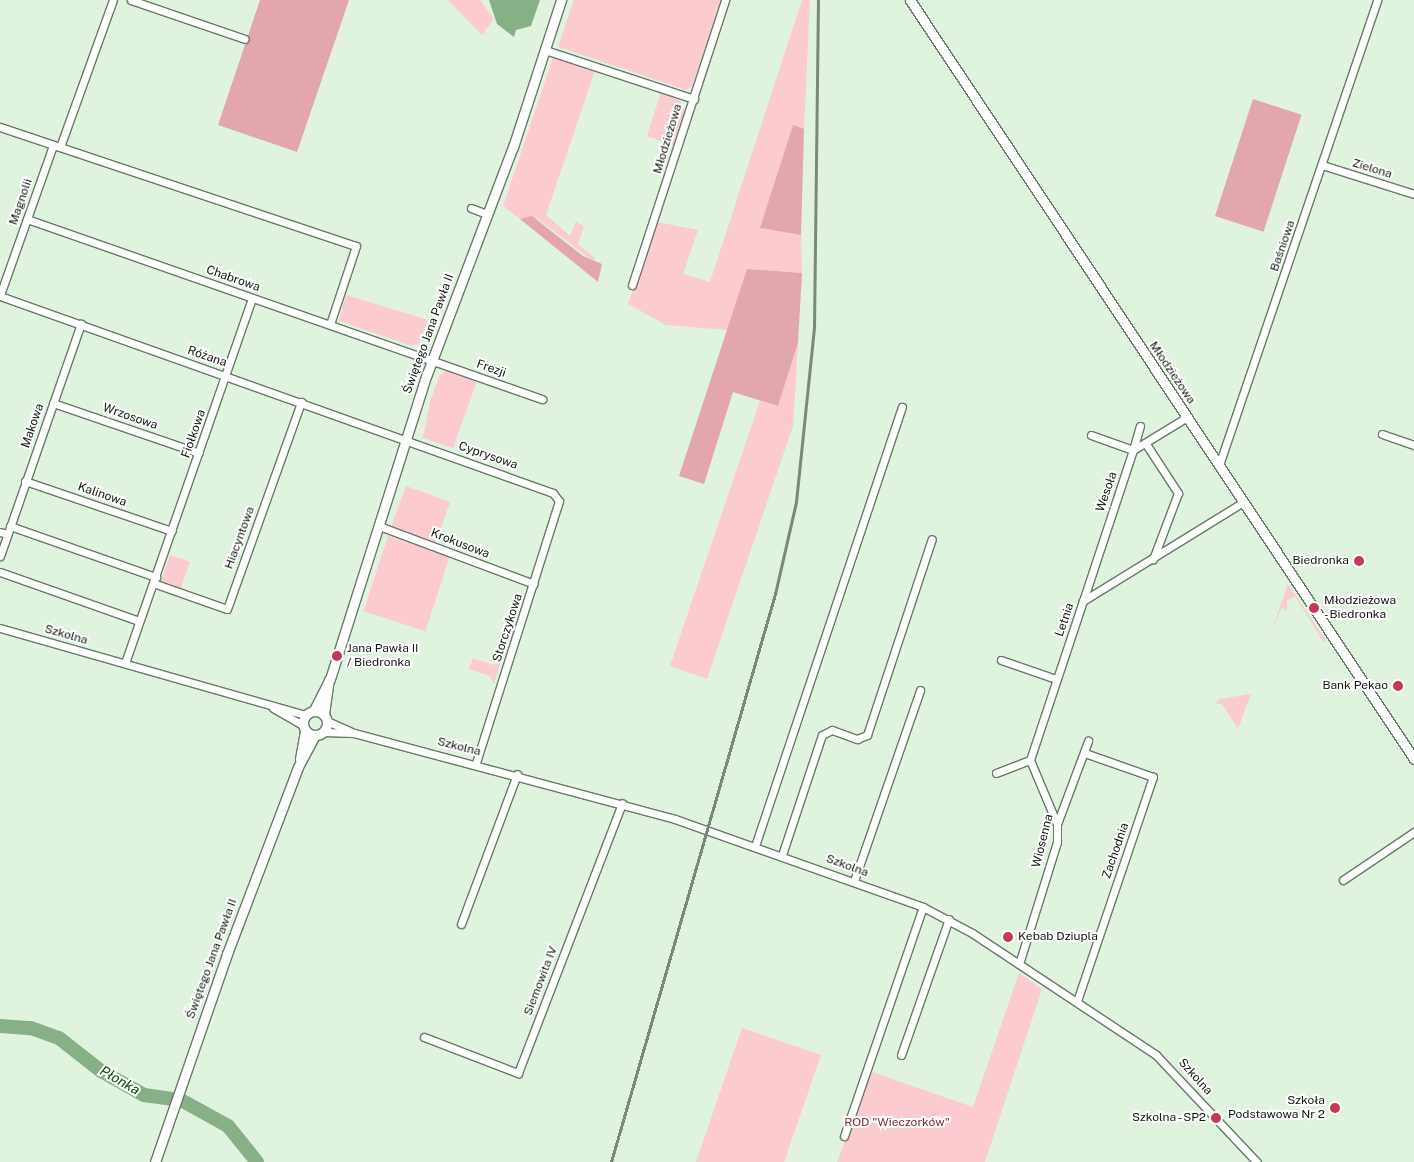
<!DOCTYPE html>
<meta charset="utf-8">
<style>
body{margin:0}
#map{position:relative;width:1414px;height:1162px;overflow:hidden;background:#dff3de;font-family:"Public Sans",sans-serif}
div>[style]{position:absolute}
.green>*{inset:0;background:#fbcbcf;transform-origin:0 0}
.forest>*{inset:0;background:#e3a6ac;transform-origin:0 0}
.water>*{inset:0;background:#87b087}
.river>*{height:14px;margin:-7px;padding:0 7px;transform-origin:7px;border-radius:7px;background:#87b087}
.roads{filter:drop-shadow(1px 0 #677967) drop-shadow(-1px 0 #677967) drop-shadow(0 1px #677967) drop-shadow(0 -1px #677967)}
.minor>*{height:7px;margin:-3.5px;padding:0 3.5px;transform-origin:3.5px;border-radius:3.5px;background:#fff}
.tertiary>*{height:9px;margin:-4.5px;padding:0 4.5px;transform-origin:4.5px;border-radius:4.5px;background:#fff}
.tertiary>.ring{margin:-4.5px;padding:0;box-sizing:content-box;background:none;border:9px solid #fff;border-radius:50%}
.rail>*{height:2.5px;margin:-1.25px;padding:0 1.25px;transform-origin:1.25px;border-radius:1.25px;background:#7b887a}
.dots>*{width:14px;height:14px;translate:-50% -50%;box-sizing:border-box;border:2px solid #fff;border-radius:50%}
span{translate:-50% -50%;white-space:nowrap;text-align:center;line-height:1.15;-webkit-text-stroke:4px #fff;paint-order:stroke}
.street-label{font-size:12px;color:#101710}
.poi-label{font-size:12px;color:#101710}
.right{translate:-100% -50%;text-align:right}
.left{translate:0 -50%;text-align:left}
.park-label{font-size:12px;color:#772e3a}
.water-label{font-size:14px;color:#084610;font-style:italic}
</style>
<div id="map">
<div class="green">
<i style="clip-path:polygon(448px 0,480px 0,494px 19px,482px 35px)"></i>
<i style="clip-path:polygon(574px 0,721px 0,692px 86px,686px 90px,558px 47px)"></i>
<i style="clip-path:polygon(802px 0,810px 0,804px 129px,793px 126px,761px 228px,801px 235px,802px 273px,747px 269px,728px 330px,666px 325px,628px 304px,657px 222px,698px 230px,683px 274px,710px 282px)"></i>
<i style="clip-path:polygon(553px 58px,595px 70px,546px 215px,570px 236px,576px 221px,584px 227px,578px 244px,596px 259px,592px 260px,538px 219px,520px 219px,503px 206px)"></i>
<i style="clip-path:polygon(661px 92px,682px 102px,686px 114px,675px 146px,647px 136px)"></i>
<i style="clip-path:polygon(346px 295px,428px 320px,419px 343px,412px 346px,339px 321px)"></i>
<i style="clip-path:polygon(798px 343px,793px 426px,707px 679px,670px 666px,760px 401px,778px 406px)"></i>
<i style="clip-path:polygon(447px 370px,477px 381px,453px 448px,423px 438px,430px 401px,440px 375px)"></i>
<i style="left:406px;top:486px;width:47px;height:43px;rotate:20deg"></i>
<i style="left:388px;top:536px;width:65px;height:79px;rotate:18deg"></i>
<i style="left:170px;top:555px;width:21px;height:28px;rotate:19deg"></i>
<i style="clip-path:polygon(1288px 584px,1326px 640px,1324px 643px,1295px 596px,1287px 601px,1287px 611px,1282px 607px,1272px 630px)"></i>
<i style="clip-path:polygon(473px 658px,493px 665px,501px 661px,494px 684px,490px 676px,469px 669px)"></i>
<i style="clip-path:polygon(1251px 694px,1238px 729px,1222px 704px,1216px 704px,1219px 699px)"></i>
<i style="clip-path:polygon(1019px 973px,1042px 989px,985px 1162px,837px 1162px,872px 1072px,973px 1107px)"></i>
<i style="clip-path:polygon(742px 1028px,821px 1055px,784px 1162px,696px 1162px)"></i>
</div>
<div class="forest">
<i style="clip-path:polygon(260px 0,349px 0,297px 152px,218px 125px)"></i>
<i style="left:1253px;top:99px;width:51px;height:123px;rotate:18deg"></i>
<i style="clip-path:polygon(793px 125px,804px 129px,801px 235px,760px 228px)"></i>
<i style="clip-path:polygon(532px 216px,583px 256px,602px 264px,598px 282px,520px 219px)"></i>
<i style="clip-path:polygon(747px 269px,802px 273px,798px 343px,778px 406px,733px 392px,704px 484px,679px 476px)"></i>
</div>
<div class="water">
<i style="clip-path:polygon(489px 0,540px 0,531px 26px,516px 30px,514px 37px,497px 24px)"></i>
</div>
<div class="river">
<i style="left:0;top:1026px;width:31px;rotate:4deg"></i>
<i style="left:31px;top:1028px;width:30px;rotate:20deg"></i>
<i style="left:59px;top:1038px;width:53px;rotate:38.2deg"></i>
<i style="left:101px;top:1071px;width:49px;rotate:29.2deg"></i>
<i style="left:144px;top:1095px;width:37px;rotate:8deg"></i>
<i style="left:181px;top:1100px;width:54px;rotate:29deg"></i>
<i style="left:228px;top:1126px;width:46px;rotate:51.1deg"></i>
</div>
<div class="roads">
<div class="minor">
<i style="left:131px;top:0;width:120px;rotate:18.9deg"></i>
<i style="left:545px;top:50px;width:157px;rotate:18.2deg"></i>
<i style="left:0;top:127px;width:375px;rotate:18.5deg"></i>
<i style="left:356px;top:246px;width:82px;rotate:108.4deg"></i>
<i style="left:60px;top:147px;width:156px;rotate:-70.2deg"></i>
<i style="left:1322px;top:165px;width:96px;rotate:17.5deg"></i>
<i style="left:471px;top:208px;width:17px;rotate:21deg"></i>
<i style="left:27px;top:219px;width:546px;rotate:19.27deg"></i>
<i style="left:632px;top:285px;width:300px;rotate:-71.9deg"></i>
<i style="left:0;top:295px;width:159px;rotate:-70.5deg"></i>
<i style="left:0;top:296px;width:587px;rotate:19.61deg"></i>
<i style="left:553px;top:493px;width:10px;rotate:53deg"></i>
<i style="left:559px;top:501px;width:275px;rotate:107.6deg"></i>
<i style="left:53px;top:403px;width:154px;rotate:18.9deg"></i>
<i style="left:1382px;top:434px;width:34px;rotate:19deg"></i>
<i style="left:1091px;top:435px;width:45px;rotate:19.7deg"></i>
<i style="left:1133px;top:450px;width:25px;rotate:-74deg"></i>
<i style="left:1146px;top:444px;width:59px;rotate:56.9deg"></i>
<i style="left:1178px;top:493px;width:71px;rotate:110.7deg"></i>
<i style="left:1219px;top:465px;width:491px;rotate:-71.2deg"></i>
<i style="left:25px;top:481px;width:155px;rotate:18.8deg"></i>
<i style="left:10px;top:526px;width:155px;rotate:19.3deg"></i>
<i style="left:379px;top:526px;width:165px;rotate:20.5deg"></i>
<i style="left:0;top:532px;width:7px;rotate:16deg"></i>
<i style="left:0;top:556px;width:246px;rotate:-70.8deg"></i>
<i style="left:0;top:572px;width:147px;rotate:19.4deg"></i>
<i style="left:153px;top:583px;width:78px;rotate:19.4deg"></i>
<i style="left:227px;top:609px;width:220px;rotate:-70.3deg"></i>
<i style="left:1083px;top:601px;width:159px;rotate:-71.7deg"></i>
<i style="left:1133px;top:450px;width:63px;rotate:-31.4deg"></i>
<i style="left:0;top:628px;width:317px;rotate:15.9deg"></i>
<i style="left:1001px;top:660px;width:58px;rotate:19.1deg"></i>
<i style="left:125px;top:663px;width:386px;rotate:-70.8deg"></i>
<i style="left:273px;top:708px;width:34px;rotate:30deg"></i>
<i style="left:327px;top:721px;width:30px;rotate:24deg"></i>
<i style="left:354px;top:733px;width:332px;rotate:15deg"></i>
<i style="left:675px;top:819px;width:263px;rotate:19.5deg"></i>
<i style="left:923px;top:907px;width:55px;rotate:28deg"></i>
<i style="left:972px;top:933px;width:221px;rotate:33.5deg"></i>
<i style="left:1156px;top:1055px;width:147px;rotate:46.7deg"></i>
<i style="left:323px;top:732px;width:31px;rotate:2deg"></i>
<i style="left:996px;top:773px;width:36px;rotate:-21deg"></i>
<i style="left:1057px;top:824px;width:69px;rotate:-112.9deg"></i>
<i style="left:1030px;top:760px;width:168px;rotate:-71.6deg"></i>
<i style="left:1083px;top:601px;width:188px;rotate:-31.7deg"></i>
<i style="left:755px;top:846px;width:463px;rotate:-71.5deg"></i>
<i style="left:782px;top:855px;width:126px;rotate:-71.6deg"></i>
<i style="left:822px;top:735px;width:11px;rotate:-27deg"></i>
<i style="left:832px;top:730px;width:27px;rotate:20deg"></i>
<i style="left:857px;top:739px;width:11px;rotate:-22deg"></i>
<i style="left:867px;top:735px;width:206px;rotate:-71.7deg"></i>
<i style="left:1343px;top:880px;width:86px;rotate:-34.1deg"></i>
<i style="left:854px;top:881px;width:202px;rotate:-70.9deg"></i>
<i style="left:461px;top:924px;width:160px;rotate:-69.5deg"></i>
<i style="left:1019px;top:964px;width:128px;rotate:-72.7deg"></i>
<i style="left:1057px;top:842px;width:18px;rotate:-90deg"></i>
<i style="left:1057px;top:824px;width:89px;rotate:-69.5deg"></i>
<i style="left:1077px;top:1001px;width:237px;rotate:-71.3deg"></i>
<i style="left:1153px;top:777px;width:72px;rotate:-160.6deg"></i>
<i style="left:424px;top:1037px;width:101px;rotate:21deg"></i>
<i style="left:518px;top:1073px;width:289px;rotate:-68.9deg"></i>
<i style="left:901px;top:1055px;width:144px;rotate:-70.6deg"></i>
<i style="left:844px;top:1136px;width:242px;rotate:-71deg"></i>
</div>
<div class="tertiary">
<i style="left:910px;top:0;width:911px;rotate:56.41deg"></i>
<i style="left:314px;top:710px;width:35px;rotate:-63deg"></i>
<i style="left:330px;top:679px;width:320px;rotate:-72.4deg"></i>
<i style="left:427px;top:374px;width:243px;rotate:-69.3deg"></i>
<i style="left:513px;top:147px;width:155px;rotate:-71.9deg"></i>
<i class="ring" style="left:303px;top:711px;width:15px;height:15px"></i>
<i style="left:324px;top:714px;width:34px;rotate:-82deg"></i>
<i style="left:300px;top:759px;width:28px;rotate:-80deg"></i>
<i style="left:155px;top:1162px;width:220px;rotate:-70.9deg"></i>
<i style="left:227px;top:954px;width:200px;rotate:-69.2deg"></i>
<i style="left:298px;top:767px;width:36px;rotate:-62deg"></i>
</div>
</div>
<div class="rail">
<i style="left:611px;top:1162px;width:591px;rotate:-73.89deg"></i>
<i style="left:775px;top:594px;width:94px;rotate:-77.1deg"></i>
<i style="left:796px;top:502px;width:176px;rotate:-84.1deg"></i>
<i style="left:814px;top:327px;width:327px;rotate:-89.3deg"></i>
</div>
<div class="dots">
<i style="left:1359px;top:561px;background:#c73757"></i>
<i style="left:1314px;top:608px;background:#c73757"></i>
<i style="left:337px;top:656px;background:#c73757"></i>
<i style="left:1398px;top:686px;background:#c73757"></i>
<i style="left:1008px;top:937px;background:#c73757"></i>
<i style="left:1335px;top:1108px;background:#c73757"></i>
<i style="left:1216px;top:1118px;background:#c73757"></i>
</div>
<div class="street-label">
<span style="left:668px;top:139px;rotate:-73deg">Młodzieżowa</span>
<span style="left:1372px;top:169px;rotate:17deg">Zielona</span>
<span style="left:21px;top:202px;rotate:-71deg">Magnolii</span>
<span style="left:1283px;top:246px;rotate:-71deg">Baśniowa</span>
<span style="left:233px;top:279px;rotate:19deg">Chabrowa</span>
<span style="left:429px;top:334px;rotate:-70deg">Świętego Jana Pawła II</span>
<span style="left:207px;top:357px;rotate:19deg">Różana</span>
<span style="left:491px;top:369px;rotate:19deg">Frezji</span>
<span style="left:1172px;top:373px;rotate:56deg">Młodzieżowa</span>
<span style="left:130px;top:417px;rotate:19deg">Wrzosowa</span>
<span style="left:33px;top:426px;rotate:-71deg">Makowa</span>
<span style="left:194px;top:434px;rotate:-71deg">Fiołkowa</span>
<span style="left:488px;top:456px;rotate:19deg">Cyprysowa</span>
<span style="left:1107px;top:492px;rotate:-71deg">Wesoła</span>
<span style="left:102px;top:495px;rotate:19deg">Kalinowa</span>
<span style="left:240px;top:538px;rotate:-70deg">Hiacyntowa</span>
<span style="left:460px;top:544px;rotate:21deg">Krokusowa</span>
<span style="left:1065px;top:620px;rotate:-71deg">Letnia</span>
<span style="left:508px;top:628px;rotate:-72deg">Storczykowa</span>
<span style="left:66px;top:635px;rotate:16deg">Szkolna</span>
<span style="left:459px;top:747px;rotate:14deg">Szkolna</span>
<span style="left:1043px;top:841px;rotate:-76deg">Wiosenna</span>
<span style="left:1116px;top:851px;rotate:-71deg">Zachodnia</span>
<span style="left:847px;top:866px;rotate:20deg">Szkolna</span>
<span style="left:212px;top:959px;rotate:-70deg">Świętego Jana Pawła II</span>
<span style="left:541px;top:981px;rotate:-69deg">Siemowita IV</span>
<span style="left:1195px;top:1077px;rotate:48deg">Szkolna</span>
</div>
<div class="poi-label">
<span class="right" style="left:1349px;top:561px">Biedronka</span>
<span class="left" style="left:1324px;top:608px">Młodzieżowa<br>- Biedronka</span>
<span class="left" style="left:347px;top:656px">Jana Pawła II<br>/ Biedronka</span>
<span class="right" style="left:1388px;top:686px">Bank Pekao</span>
<span class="left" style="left:1018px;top:937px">Kebab Dziupla</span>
<span class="right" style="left:1325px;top:1108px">Szkoła<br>Podstawowa Nr 2</span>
<span class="right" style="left:1206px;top:1118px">Szkolna - SP2</span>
</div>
<div class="park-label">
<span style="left:897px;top:1123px">ROD "Wieczorków"</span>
</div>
<div class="water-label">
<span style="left:120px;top:1080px;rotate:30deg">Płonka</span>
</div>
</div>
